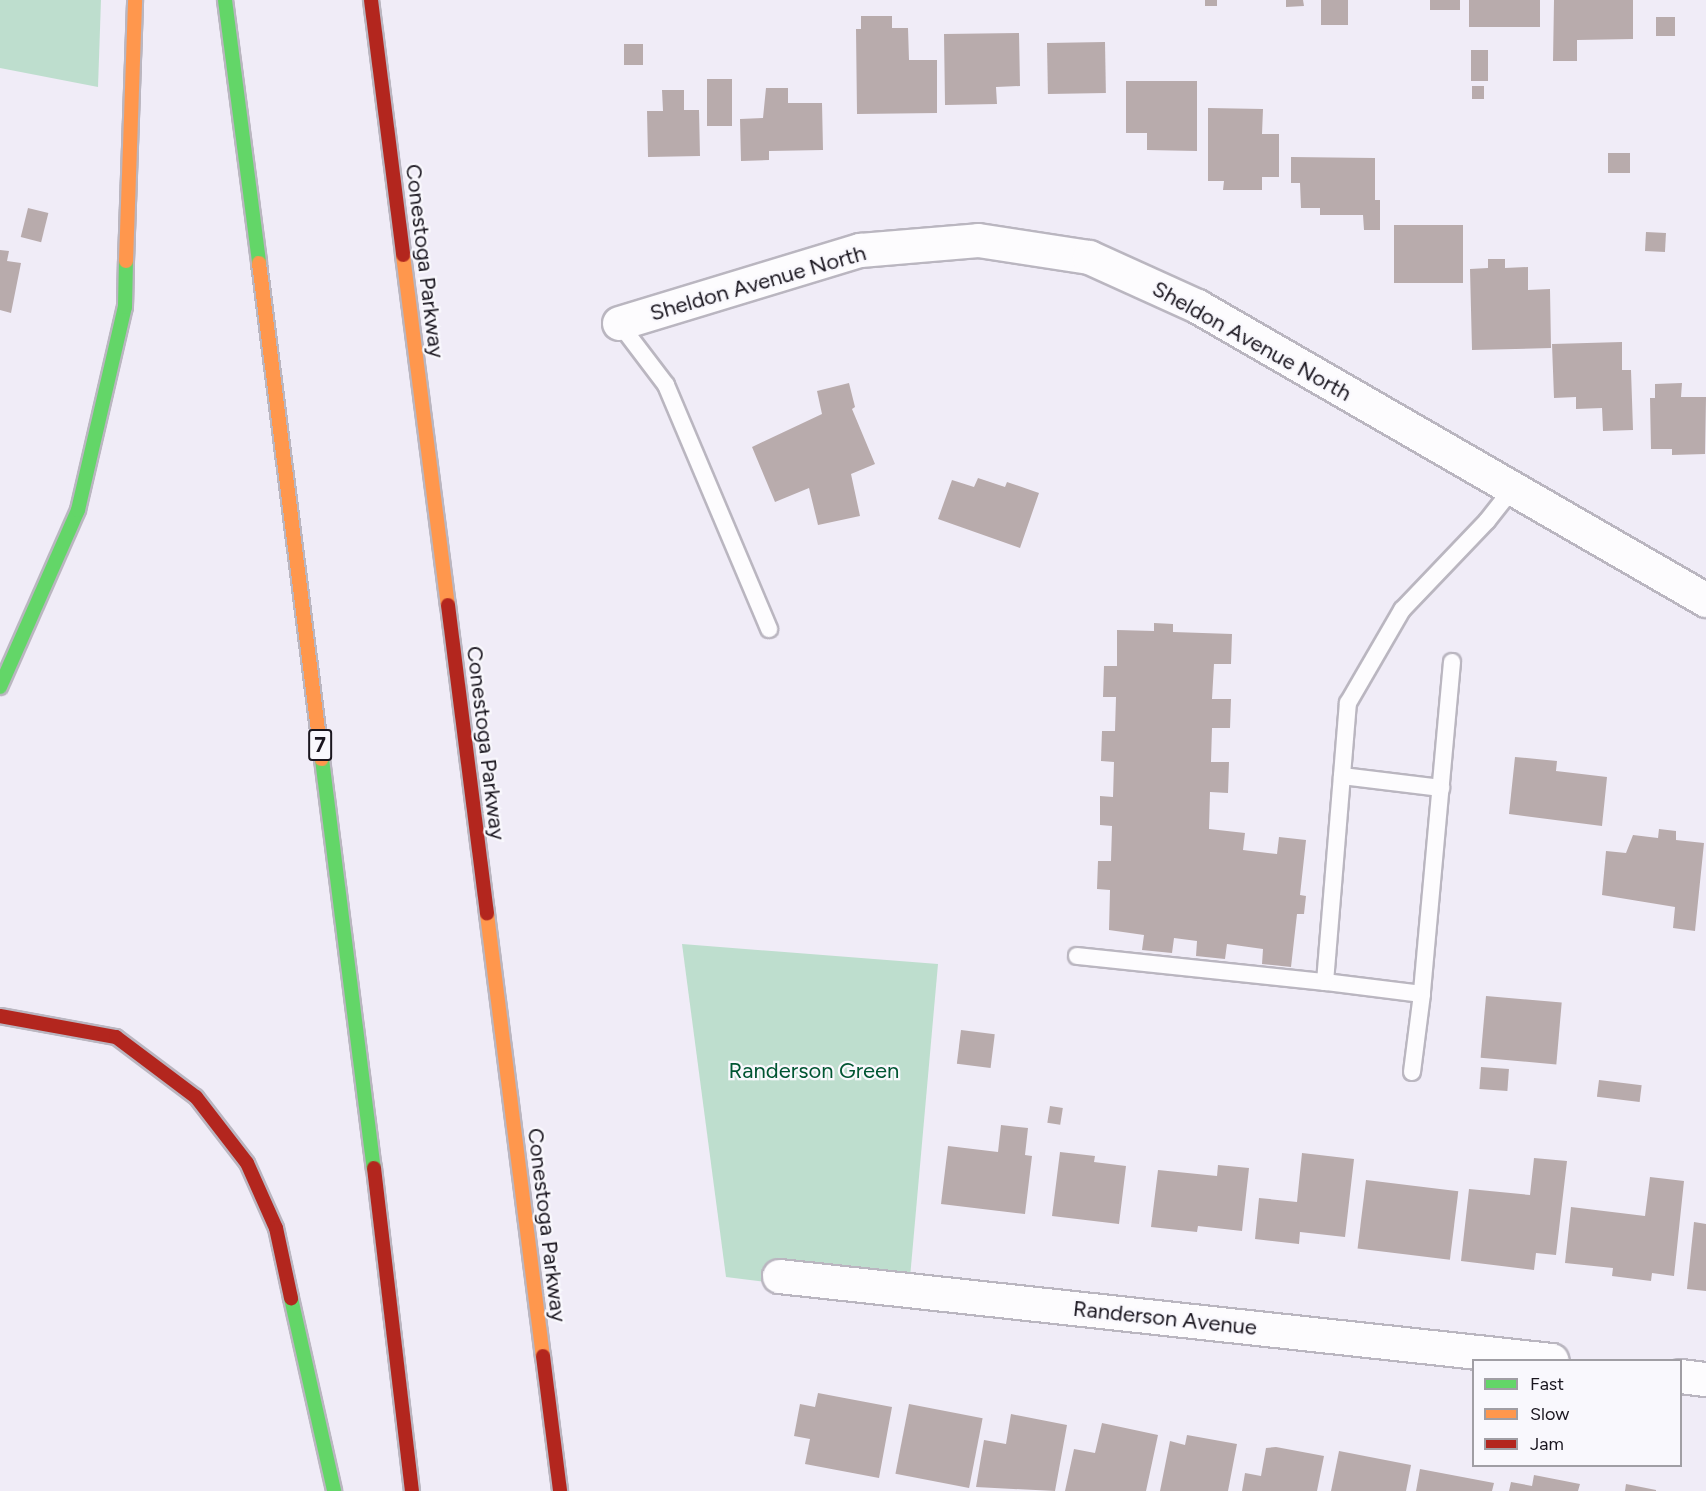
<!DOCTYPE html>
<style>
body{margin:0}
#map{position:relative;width:1706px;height:1491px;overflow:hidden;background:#f0ecf7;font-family:Figtree,sans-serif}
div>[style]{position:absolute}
.green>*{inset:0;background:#bedece}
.building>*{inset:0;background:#b8abac;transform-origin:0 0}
.roads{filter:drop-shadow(2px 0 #bab6c0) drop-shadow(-2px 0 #bab6c0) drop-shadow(0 2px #bab6c0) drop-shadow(0 -2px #bab6c0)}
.lane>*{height:16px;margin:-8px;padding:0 8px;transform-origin:8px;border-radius:8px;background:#fdfcfe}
.street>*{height:33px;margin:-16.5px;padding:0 16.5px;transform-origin:16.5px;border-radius:16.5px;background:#fdfcfe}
.fast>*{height:14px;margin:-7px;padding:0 7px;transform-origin:7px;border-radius:7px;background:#63d668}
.slow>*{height:14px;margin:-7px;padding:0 7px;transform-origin:7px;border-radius:7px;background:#ff974d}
.jam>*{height:14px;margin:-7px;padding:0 7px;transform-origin:7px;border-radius:7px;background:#b3261e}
span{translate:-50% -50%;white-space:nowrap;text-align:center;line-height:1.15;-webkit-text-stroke:4.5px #f9f8fd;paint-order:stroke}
.shield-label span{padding:2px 4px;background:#f9f8fd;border:2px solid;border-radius:4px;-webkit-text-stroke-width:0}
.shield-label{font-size:21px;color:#1a161f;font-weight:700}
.street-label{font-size:22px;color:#1a161f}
.park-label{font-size:22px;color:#005532}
.legend{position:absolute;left:1472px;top:1359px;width:210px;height:108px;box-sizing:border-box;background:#f9f8fd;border:2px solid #a09ea4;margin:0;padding:8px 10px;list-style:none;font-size:18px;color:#1a161f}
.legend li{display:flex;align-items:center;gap:12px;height:30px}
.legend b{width:30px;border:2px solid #a09ea4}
</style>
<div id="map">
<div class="green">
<i style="clip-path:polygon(0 0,101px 0,98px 87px,0 68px)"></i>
<i style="clip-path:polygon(682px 944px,938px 964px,908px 1300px,726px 1277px)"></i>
</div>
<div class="building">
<i style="left:1205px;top:0;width:12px;height:6px"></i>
<i style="clip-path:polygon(1286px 0,1303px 0,1304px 6px,1286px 7px)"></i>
<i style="left:1321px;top:0;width:27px;height:25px"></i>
<i style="left:1430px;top:0;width:30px;height:10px"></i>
<i style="left:1469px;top:0;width:71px;height:27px"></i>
<i style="clip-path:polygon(1554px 0,1633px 0,1633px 39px,1577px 40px,1577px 61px,1553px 61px)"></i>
<i style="clip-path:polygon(861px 16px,892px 16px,892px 28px,908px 28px,909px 60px,937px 60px,937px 113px,857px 114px,856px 29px,861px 29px)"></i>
<i style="left:1656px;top:17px;width:19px;height:19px"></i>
<i style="clip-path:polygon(1019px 33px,1020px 86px,996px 87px,997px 104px,945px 105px,944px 34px)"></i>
<i style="left:1105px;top:42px;width:51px;height:58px;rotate:89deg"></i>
<i style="left:624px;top:44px;width:19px;height:21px"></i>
<i style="left:1471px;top:50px;width:17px;height:31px"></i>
<i style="left:707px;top:79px;width:25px;height:47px"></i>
<i style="clip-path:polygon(1126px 81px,1197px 81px,1197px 151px,1147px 150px,1147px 133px,1126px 133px)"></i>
<i style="left:1472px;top:86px;width:12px;height:13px"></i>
<i style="clip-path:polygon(766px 88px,788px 88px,788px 103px,822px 103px,823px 150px,769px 151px,769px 160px,741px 161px,740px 119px,763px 118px)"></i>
<i style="clip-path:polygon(662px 90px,684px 90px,684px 110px,699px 110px,700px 156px,648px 157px,647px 111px,663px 111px)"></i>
<i style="clip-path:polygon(1208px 108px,1263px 109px,1262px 134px,1279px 134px,1279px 177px,1262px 177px,1262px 190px,1223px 190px,1224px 181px,1208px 181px)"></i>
<i style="left:1608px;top:153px;width:22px;height:20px"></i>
<i style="clip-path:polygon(1291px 157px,1375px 158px,1375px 200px,1380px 200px,1380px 230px,1364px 230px,1363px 215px,1320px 215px,1320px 208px,1301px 208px,1300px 183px,1291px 183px)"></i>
<i style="left:28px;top:208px;width:21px;height:30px;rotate:14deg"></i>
<i style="left:1394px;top:225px;width:69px;height:58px"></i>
<i style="left:1646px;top:232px;width:20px;height:19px;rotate:3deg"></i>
<i style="clip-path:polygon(0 250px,9px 251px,7px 261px,21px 263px,11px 313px,0 310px)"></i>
<i style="clip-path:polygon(1488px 259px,1505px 259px,1505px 268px,1528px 267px,1528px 290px,1550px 289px,1551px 348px,1472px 350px,1470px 269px,1488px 268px)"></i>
<i style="clip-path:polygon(1622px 342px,1622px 370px,1631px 370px,1633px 430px,1603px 431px,1602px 408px,1576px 409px,1576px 397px,1554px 398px,1552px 344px)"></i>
<i style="clip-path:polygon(849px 383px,855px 407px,852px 409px,875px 464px,851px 474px,860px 516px,818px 525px,809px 488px,775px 502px,752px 447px,822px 414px,817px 391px)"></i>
<i style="clip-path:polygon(1682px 383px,1681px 397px,1706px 397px,1705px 454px,1672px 455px,1672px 449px,1651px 449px,1650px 398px,1655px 398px,1655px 384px)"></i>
<i style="clip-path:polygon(978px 478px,1005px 487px,1007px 482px,1039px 493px,1020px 548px,938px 519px,952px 480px,974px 487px)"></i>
<i style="clip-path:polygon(1154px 623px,1173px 624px,1173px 632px,1232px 634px,1231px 664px,1214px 664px,1212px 699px,1231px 699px,1230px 728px,1212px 728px,1211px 762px,1229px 762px,1228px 793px,1210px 792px,1209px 829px,1245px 833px,1243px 850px,1277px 854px,1279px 837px,1306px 840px,1300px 895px,1306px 896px,1304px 914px,1297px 914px,1291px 967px,1262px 964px,1263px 949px,1227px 944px,1225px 959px,1196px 956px,1197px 941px,1174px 938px,1172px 953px,1142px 950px,1144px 935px,1109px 930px,1110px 890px,1097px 889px,1098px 861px,1111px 861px,1112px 826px,1100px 825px,1100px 796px,1113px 797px,1114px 762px,1101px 761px,1102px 731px,1115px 731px,1116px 697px,1103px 697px,1104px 666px,1117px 666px,1117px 630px,1154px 631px)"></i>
<i style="clip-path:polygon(1515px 757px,1557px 761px,1556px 771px,1607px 777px,1602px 826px,1509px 814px)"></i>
<i style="clip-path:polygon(1659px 829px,1676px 831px,1676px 840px,1704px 843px,1695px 931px,1673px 928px,1675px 907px,1602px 895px,1606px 851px,1626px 853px,1633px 835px,1658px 838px)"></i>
<i style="left:1486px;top:996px;width:76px;height:62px;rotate:5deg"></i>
<i style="left:961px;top:1030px;width:34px;height:34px;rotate:7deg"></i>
<i style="left:1481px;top:1067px;width:28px;height:22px;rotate:4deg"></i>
<i style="left:1599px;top:1080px;width:43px;height:17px;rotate:7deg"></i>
<i style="left:1050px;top:1106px;width:13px;height:17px;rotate:9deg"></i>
<i style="clip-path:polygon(1001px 1125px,1028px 1128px,1025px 1155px,1032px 1156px,1025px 1214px,941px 1204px,948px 1146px,998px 1152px)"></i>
<i style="clip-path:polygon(1060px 1152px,1095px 1156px,1094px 1162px,1126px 1166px,1119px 1224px,1052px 1216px)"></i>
<i style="clip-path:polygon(1302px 1153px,1354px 1159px,1345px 1237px,1300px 1232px,1299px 1244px,1255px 1239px,1259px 1198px,1297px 1202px)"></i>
<i style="clip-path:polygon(1534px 1158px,1567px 1161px,1556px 1255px,1536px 1253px,1534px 1270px,1461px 1261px,1469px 1189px,1530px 1195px)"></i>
<i style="clip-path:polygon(1218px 1165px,1249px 1168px,1242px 1231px,1198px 1226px,1197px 1232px,1151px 1227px,1158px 1170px,1217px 1176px)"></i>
<i style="clip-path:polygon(1650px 1177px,1684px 1181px,1674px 1276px,1652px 1273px,1651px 1281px,1612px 1276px,1613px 1268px,1565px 1263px,1571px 1207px,1645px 1216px)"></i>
<i style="left:1366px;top:1180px;width:93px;height:69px;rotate:7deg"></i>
<i style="clip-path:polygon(1694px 1222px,1706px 1224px,1706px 1291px,1687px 1289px)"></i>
<i style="clip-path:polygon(818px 1393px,892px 1407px,879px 1478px,805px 1464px,810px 1439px,794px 1436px,800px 1404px,815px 1407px)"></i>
<i style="left:909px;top:1404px;width:75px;height:71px;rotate:11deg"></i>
<i style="clip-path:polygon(1011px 1414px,1067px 1425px,1055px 1491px,976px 1487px,984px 1440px,1006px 1444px)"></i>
<i style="clip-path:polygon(1102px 1423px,1158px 1435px,1146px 1491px,1065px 1491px,1074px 1449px,1095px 1453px)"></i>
<i style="clip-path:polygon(1187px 1435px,1237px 1444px,1228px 1491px,1160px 1491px,1170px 1441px,1185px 1445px)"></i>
<i style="clip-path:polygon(1276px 1447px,1324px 1456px,1317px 1491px,1242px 1491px,1245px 1473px,1261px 1476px,1266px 1448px)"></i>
<i style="clip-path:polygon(1339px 1451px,1411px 1465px,1406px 1491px,1331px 1491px)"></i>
<i style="clip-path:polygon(1420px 1469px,1494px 1483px,1492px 1491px,1416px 1491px)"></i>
<i style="clip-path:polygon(1534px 1475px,1580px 1484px,1578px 1491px,1509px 1491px,1511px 1482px,1532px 1486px)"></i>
<i style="clip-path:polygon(1626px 1484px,1656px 1490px,1656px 1491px,1625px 1491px)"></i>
</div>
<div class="roads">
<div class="lane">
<i style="left:619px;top:323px;width:78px;rotate:52.8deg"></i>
<i style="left:666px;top:385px;width:265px;rotate:67.1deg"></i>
<i style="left:1452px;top:662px;width:333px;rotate:95.2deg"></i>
<i style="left:1422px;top:994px;width:98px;rotate:-172.9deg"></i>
<i style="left:1325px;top:982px;width:280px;rotate:-85.3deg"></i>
<i style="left:1348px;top:703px;width:108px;rotate:-59.9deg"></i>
<i style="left:1402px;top:610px;width:123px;rotate:-46.3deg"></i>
<i style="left:1487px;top:521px;width:42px;rotate:-51.8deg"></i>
<i style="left:1342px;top:776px;width:100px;rotate:6.9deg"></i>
<i style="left:1077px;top:956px;width:249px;rotate:6deg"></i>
<i style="left:1412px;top:1072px;width:79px;rotate:-82.7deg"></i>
</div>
<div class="street">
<i style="left:619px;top:323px;width:252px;rotate:-16.9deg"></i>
<i style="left:860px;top:250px;width:118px;rotate:-4.8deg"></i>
<i style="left:978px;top:240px;width:112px;rotate:8.7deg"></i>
<i style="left:1089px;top:257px;width:119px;rotate:24.4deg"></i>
<i style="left:1197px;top:306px;width:588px;rotate:30.01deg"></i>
<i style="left:779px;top:1276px;width:777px;rotate:6.21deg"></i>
<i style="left:1680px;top:1376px;width:26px;rotate:7deg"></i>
</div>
<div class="fast">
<i style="left:225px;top:0;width:265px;rotate:82.6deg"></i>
<i style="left:0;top:687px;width:193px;rotate:-66.2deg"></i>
<i style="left:78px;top:510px;width:208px;rotate:-77deg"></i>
<i style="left:125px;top:307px;width:46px;rotate:-88.8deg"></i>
<i style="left:322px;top:759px;width:412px;rotate:82.8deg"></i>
<i style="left:291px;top:1298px;width:198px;rotate:77.4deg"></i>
</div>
<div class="slow">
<i style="left:403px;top:255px;width:353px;rotate:82.7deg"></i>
<i style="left:126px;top:261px;width:261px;rotate:-88deg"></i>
<i style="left:259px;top:263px;width:500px;rotate:82.8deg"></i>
<i style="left:487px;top:914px;width:446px;rotate:82.8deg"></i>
</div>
<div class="jam">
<i style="left:371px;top:0;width:257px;rotate:82.8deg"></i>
<i style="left:448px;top:605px;width:311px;rotate:82.8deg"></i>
<i style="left:0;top:1016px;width:118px;rotate:10.3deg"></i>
<i style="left:116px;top:1037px;width:100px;rotate:36.9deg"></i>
<i style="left:196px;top:1097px;width:83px;rotate:52.3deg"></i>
<i style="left:247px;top:1163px;width:71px;rotate:66deg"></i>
<i style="left:276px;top:1228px;width:72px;rotate:77.9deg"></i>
<i style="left:374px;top:1168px;width:325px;rotate:83.3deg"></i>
<i style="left:543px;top:1356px;width:136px;rotate:82.8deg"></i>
</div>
</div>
<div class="shield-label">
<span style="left:320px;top:745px">7</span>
</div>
<div class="street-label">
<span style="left:425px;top:261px;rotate:83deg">Conestoga Parkway</span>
<span style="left:758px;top:283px;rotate:-16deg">Sheldon Avenue North</span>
<span style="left:1252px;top:341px;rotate:29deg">Sheldon Avenue North</span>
<span style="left:486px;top:743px;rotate:83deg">Conestoga Parkway</span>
<span style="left:547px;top:1225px;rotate:83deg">Conestoga Parkway</span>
<span style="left:1165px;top:1318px;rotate:6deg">Randerson Avenue</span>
</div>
<div class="park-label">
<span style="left:814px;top:1071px">Randerson Green</span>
</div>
<ul class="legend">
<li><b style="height:8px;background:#63d668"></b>Fast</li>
<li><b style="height:8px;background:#ff974d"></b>Slow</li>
<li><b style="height:8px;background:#b3261e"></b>Jam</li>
</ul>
</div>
